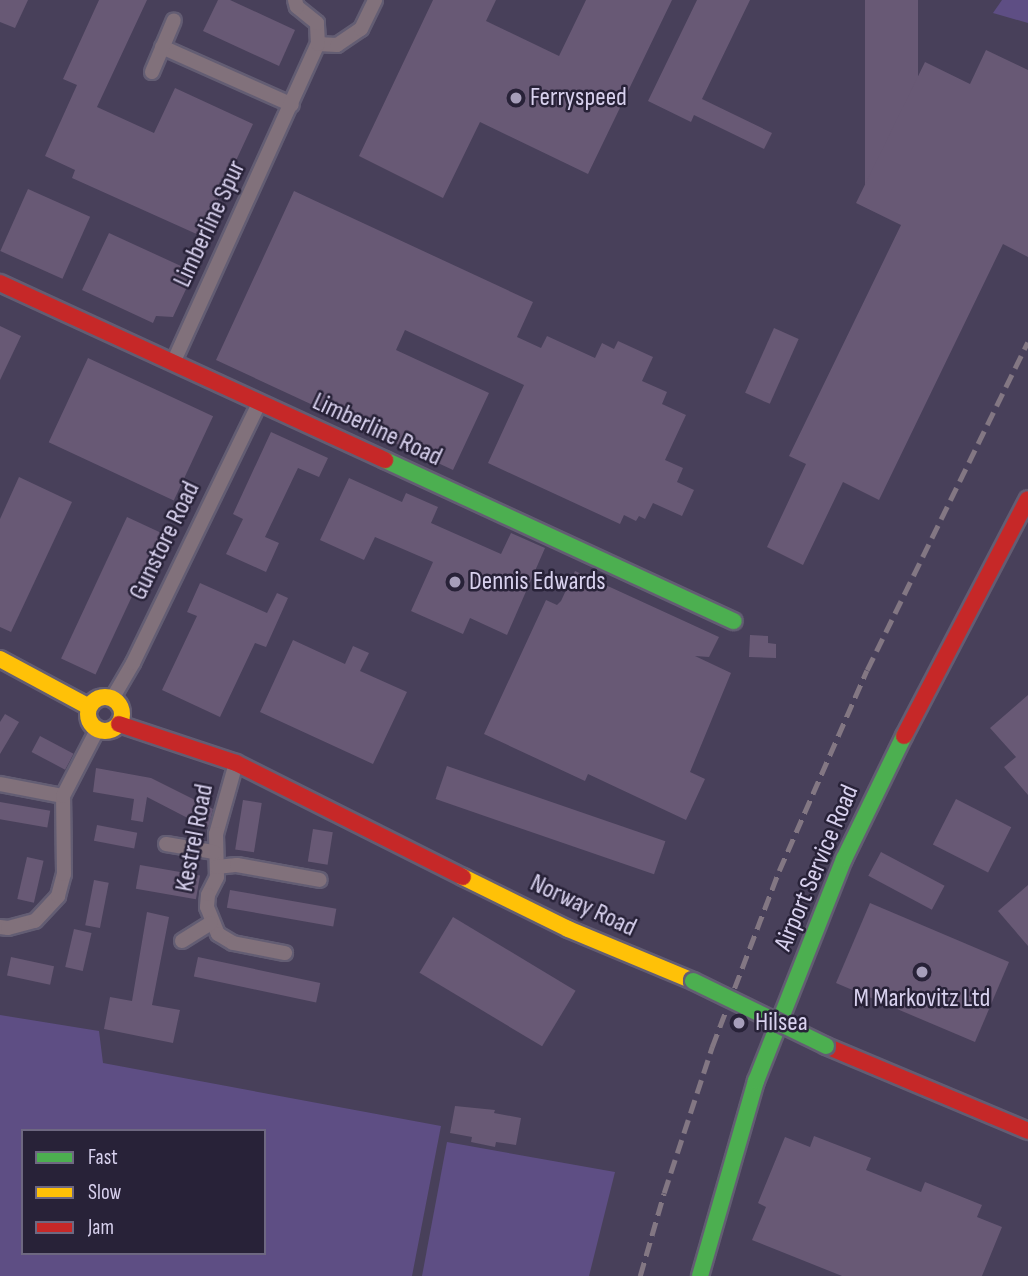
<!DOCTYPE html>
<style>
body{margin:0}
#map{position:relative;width:1028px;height:1276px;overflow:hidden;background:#48405a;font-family:"Sofia Sans Condensed",sans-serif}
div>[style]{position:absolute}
.green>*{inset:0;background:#5e4e84}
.building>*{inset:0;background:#685975;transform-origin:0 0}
.roads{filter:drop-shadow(2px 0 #635d73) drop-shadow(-2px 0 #635d73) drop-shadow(0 2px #635d73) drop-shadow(0 -2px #635d73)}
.street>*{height:14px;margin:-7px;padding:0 7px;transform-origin:7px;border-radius:7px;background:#81717b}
.fast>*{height:16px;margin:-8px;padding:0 8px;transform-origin:8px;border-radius:8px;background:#4caf50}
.slow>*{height:16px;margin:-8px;padding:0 8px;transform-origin:8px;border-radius:8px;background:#ffc107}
.slow>.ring{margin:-8px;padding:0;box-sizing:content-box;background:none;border:16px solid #ffc107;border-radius:50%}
.jam>*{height:16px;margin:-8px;padding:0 8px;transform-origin:8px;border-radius:8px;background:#c62828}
.rail>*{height:4.5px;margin-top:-2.25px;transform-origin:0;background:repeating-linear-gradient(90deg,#837783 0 14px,transparent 0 21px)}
.bridges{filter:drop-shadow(2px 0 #635d73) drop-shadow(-2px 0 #635d73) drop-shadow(0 2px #635d73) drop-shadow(0 -2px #635d73)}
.fast-bridge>*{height:16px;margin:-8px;padding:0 8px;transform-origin:8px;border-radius:8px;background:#4caf50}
.dots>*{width:19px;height:19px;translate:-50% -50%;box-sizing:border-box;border:4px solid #282238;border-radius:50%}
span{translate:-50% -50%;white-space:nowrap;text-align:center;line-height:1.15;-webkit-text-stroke:5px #282238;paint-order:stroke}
.poi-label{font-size:26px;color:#d8d1ee}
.left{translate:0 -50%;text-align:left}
.street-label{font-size:26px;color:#d8d1ee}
.legend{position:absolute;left:21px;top:1129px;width:245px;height:126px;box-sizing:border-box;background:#282238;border:2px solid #6e6881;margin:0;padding:9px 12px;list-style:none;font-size:21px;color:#d8d1ee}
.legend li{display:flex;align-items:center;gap:14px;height:35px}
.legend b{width:35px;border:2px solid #6e6881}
</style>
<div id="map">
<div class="green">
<i style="clip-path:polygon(1002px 0,1028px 0,1028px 23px,993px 13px)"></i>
<i style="clip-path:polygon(evenodd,0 1015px,99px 1031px,103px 1063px,441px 1126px,412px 1276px,0 1276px,0 1015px,23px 1131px,264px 1131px,264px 1253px,23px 1253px,23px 1131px)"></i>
<i style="clip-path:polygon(447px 1142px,615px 1172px,589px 1276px,422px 1276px)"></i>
</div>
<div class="building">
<i style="clip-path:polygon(0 0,28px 0,15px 28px,0 22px)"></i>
<i style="clip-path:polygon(99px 0,147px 0,97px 107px,154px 133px,175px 88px,253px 124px,201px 236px,72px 178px,75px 170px,45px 156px,77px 85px,63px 79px)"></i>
<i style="clip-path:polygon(218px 0,230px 0,295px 30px,279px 66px,203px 31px)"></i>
<i style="clip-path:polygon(433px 0,496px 0,486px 21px,559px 56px,586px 0,672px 0,588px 174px,480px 122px,443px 198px,359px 156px)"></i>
<i style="clip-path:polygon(697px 0,750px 0,702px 99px,772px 133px,764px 149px,694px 115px,691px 122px,648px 101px)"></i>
<i style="left:865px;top:0;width:53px;height:186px"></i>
<i style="clip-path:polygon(986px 50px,1028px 70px,1028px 257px,1003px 244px,879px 500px,843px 482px,803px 565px,767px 547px,806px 464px,789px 456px,901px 225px,856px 203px,925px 62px,970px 84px)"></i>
<i style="left:28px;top:189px;width:68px;height:68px;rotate:24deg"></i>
<i style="clip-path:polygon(294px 191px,533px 302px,517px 337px,541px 348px,547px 336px,595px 358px,602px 343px,614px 349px,618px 341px,653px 357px,642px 381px,667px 392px,662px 404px,686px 415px,665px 460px,683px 468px,677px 482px,694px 490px,682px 516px,653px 503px,645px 519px,639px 516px,636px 521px,624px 515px,620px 524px,488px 463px,524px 385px,405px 330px,396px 350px,489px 393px,453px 470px,216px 360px)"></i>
<i style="clip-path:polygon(109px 233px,194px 272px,173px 317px,156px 316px,153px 323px,82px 290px)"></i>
<i style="clip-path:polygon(0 326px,21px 336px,0 380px)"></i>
<i style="left:774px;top:328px;width:27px;height:71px;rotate:24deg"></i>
<i style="left:88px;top:358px;width:138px;height:93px;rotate:25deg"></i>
<i style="clip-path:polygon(271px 432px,328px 458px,319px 477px,298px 468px,265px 537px,279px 543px,266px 572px,226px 554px,243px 519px,233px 514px)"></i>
<i style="clip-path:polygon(19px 477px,72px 502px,11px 632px,0 627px,0 519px)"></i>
<i style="clip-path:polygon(349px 478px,402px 502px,406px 493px,438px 507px,431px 523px,501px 554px,511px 533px,545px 548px,507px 635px,470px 618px,463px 634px,411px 611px,433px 562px,375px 537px,364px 560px,320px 540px)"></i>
<i style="left:127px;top:517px;width:38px;height:156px;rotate:25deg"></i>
<i style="clip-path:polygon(575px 571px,719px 637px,709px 657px,695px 656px,731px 673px,690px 772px,705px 779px,686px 820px,588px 774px,585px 781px,484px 734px,546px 600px,557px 605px,561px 601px)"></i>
<i style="clip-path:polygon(200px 583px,267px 613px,277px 593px,288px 598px,266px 647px,255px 643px,220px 717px,162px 690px,197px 616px,187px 612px)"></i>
<i style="clip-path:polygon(750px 635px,768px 636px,768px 643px,776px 644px,776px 658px,749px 657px)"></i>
<i style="clip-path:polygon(293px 640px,345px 664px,353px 646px,369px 653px,360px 671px,407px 692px,373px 764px,260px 712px)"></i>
<i style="clip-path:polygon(1028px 695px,1028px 795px,1004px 767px,1016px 757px,990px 728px)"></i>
<i style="clip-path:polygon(5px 714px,19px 722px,0 754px,0 722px)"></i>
<i style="left:40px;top:736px;width:38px;height:18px;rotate:28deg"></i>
<i style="left:447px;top:766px;width:231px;height:35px;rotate:19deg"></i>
<i style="clip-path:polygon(96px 768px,151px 778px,213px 809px,209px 825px,207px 828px,147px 797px,143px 822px,131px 820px,134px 799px,93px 792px)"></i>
<i style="left:956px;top:799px;width:62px;height:51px;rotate:27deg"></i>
<i style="left:243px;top:800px;width:19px;height:50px;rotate:9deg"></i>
<i style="left:0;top:802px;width:51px;height:17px;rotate:10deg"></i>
<i style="left:97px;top:825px;width:41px;height:16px;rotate:11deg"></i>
<i style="left:313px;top:829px;width:20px;height:33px;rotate:9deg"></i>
<i style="left:881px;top:852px;width:72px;height:27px;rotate:28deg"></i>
<i style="left:27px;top:857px;width:17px;height:43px;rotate:13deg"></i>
<i style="left:140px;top:865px;width:61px;height:24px;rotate:10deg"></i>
<i style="left:94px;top:880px;width:15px;height:46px;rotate:11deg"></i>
<i style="clip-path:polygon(1028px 885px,1028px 946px,998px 911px)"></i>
<i style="left:230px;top:890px;width:108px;height:18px;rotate:10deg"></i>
<i style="left:870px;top:903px;width:151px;height:87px;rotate:23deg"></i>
<i style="clip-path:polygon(147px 912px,169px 917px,152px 1005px,180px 1010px,173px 1043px,104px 1029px,110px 997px,132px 1001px)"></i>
<i style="left:453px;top:917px;width:143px;height:65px;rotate:31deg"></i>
<i style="left:74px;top:929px;width:18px;height:39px;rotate:13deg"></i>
<i style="left:11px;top:957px;width:44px;height:19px;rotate:12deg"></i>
<i style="left:198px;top:957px;width:125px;height:20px;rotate:12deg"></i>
<i style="clip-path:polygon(455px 1106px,495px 1110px,494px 1113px,521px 1118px,516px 1145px,496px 1142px,495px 1147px,471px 1142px,472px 1137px,450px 1133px)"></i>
<i style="clip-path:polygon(814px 1136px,871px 1158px,866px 1170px,921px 1192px,925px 1182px,982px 1205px,977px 1217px,1002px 1227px,982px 1276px,842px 1276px,752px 1240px,766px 1207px,758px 1203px,785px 1137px,810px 1147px)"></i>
</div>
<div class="roads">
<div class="street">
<i style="left:318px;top:44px;width:19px;rotate:3deg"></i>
<i style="left:337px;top:45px;width:29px;rotate:-34deg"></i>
<i style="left:361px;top:29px;width:32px;rotate:-64deg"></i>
<i style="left:162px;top:47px;width:142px;rotate:24deg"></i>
<i style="left:152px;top:72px;width:56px;rotate:-67.1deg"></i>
<i style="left:173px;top:363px;width:350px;rotate:-65.6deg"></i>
<i style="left:318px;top:44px;width:21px;rotate:-93deg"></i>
<i style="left:317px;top:23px;width:26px;rotate:-141deg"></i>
<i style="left:297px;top:7px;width:7px;rotate:-106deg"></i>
<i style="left:112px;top:699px;width:42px;rotate:-59.7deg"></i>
<i style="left:133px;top:663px;width:289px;rotate:-64.1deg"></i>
<i style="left:236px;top:763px;width:74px;rotate:105.7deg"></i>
<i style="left:216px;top:834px;width:43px;rotate:88.7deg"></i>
<i style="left:217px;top:877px;width:20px;rotate:117deg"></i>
<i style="left:208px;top:895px;width:12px;rotate:95deg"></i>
<i style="left:207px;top:907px;width:29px;rotate:68deg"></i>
<i style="left:218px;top:934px;width:17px;rotate:31deg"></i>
<i style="left:233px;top:943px;width:53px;rotate:10.9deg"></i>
<i style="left:0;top:784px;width:64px;rotate:10.8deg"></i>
<i style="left:166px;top:844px;width:49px;rotate:9.5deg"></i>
<i style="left:217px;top:867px;width:20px;rotate:-6deg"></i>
<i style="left:237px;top:865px;width:84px;rotate:10.2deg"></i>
<i style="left:0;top:927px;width:8px;rotate:7deg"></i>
<i style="left:8px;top:928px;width:28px;rotate:-15deg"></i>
<i style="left:35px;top:921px;width:34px;rotate:-47deg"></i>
<i style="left:58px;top:896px;width:23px;rotate:-75deg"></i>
<i style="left:64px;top:874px;width:78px;rotate:-90.7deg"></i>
<i style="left:63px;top:796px;width:74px;rotate:-62.7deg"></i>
<i style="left:182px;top:941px;width:34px;rotate:-32deg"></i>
</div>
<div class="fast">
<i style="left:385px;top:460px;width:384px;rotate:24.8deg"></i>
<i style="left:700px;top:1276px;width:203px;rotate:-74deg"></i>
<i style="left:756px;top:1081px;width:239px;rotate:-68.4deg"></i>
<i style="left:844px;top:859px;width:137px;rotate:-64deg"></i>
</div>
<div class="slow">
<i style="left:0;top:659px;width:101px;rotate:28.3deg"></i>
<i class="ring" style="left:88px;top:697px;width:18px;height:18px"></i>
<i style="left:463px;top:877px;width:117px;rotate:26.3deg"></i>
<i style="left:568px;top:929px;width:135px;rotate:22.6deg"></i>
</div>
<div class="jam">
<i style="left:0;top:283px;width:424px;rotate:24.7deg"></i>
<i style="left:119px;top:724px;width:123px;rotate:18.4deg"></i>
<i style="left:236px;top:763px;width:254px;rotate:26.7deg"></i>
<i style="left:904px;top:736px;width:267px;rotate:-62.4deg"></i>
<i style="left:826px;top:1046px;width:219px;rotate:22.8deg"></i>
</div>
</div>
<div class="rail">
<i style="left:640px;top:1276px;width:86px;rotate:-73.9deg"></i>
<i style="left:664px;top:1193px;width:154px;rotate:-71.8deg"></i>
<i style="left:712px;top:1047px;width:188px;rotate:-69.2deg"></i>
<i style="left:779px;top:871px;width:219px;rotate:-66.4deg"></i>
<i style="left:867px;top:670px;width:365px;rotate:-63.9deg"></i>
</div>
<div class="bridges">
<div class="fast-bridge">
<i style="left:693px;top:981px;width:148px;rotate:26deg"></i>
</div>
</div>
<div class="dots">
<i style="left:516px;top:98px;background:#a69eba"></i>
<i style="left:455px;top:582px;background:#a69eba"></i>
<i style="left:922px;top:972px;background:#a69eba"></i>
<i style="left:739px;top:1023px;background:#a69eba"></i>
</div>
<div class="poi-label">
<span class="left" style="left:530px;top:98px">Ferryspeed</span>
<span class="left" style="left:469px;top:582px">Dennis Edwards</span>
<span style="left:922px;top:999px">M Markovitz Ltd</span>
<span class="left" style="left:755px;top:1023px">Hilsea</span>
</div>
<div class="street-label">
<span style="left:210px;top:224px;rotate:-65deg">Limberline Spur</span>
<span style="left:377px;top:430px;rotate:25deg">Limberline Road</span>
<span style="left:165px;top:541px;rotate:-64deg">Gunstore Road</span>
<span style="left:195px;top:838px;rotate:-79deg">Kestrel Road</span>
<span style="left:817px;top:868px;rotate:-67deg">Airport Service Road</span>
<span style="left:583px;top:906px;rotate:25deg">Norway Road</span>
</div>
<ul class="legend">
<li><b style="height:9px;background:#4caf50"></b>Fast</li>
<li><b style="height:9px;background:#ffc107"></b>Slow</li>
<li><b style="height:9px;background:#c62828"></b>Jam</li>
</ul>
</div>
